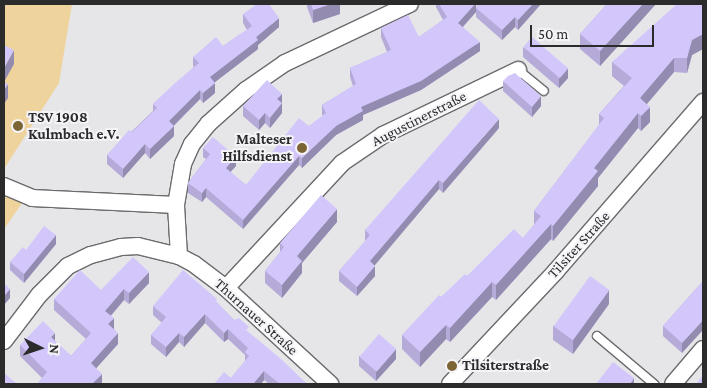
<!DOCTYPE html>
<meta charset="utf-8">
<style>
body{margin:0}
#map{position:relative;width:707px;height:388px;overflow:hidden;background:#e6e6e9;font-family:"Crimson Pro",serif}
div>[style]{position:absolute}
.green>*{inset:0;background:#efd39d}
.roads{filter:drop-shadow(1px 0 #6b6a6d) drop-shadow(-1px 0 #6b6a6d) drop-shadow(0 1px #6b6a6d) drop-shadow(0 -1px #6b6a6d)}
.lane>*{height:8px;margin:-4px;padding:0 4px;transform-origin:4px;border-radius:4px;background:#fff}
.street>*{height:16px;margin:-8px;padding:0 8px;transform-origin:8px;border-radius:8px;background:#fff}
.wall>*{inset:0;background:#b5aad8}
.shaded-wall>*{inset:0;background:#938bb0}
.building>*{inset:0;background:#d2c6fb;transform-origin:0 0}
.dots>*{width:14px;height:14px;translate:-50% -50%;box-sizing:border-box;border:2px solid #f4f3f7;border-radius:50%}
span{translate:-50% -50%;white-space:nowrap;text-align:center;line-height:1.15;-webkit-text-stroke:4px #f4f3f7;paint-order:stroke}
.poi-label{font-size:15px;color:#2b2b2c;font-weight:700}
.left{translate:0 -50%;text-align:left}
.right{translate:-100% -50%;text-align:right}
.street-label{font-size:15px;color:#2b2b2c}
.frame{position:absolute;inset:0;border:5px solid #2b2b2c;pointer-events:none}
.north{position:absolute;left:15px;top:323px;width:50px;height:50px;-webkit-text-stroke:4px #f4f3f7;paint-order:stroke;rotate:94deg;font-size:14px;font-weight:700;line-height:20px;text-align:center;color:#2b2b2c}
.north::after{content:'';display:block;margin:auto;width:18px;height:22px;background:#2b2b2c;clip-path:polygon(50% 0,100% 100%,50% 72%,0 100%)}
.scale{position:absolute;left:530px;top:25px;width:124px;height:22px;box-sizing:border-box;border:2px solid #2b2b2c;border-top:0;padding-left:6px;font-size:15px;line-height:18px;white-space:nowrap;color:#2b2b2c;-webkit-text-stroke:4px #f4f3f7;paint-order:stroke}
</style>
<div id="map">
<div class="green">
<i style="clip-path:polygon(4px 4px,72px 4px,59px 83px,4px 169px)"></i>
<i style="clip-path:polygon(4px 191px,25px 199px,4px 229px)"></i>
</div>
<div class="roads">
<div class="lane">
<i style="left:518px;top:70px;width:33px;rotate:39deg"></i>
<i style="left:597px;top:336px;width:75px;rotate:40.1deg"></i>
</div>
<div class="street">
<i style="left:4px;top:186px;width:30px;rotate:23deg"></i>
<i style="left:32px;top:198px;width:144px;rotate:2.8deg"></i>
<i style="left:179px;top:256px;width:51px;rotate:-93.4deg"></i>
<i style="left:176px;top:205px;width:42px;rotate:-80.3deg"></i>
<i style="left:183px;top:164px;width:22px;rotate:-66deg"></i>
<i style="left:192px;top:144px;width:26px;rotate:-51deg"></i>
<i style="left:208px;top:124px;width:51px;rotate:-41.8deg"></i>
<i style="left:246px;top:90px;width:47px;rotate:-34.7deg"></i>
<i style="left:285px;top:63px;width:138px;rotate:-25.3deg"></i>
<i style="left:226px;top:288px;width:171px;rotate:-47.1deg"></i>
<i style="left:342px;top:163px;width:50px;rotate:-34.3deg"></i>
<i style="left:383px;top:135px;width:150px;rotate:-25.7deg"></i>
<i style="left:4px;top:341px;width:58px;rotate:-52.7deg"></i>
<i style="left:39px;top:295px;width:41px;rotate:-45deg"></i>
<i style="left:68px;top:266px;width:25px;rotate:-26deg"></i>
<i style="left:91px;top:255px;width:31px;rotate:-15deg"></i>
<i style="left:121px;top:247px;width:17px;rotate:-3deg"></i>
<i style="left:138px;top:246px;width:42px;rotate:13.7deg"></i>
<i style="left:179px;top:256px;width:17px;rotate:28deg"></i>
<i style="left:194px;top:264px;width:40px;rotate:37deg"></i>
<i style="left:226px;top:288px;width:142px;rotate:42.7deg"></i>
<i style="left:450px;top:384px;width:155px;rotate:-46.8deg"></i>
<i style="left:556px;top:271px;width:224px;rotate:-49deg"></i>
<i style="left:673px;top:384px;width:46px;rotate:-49.4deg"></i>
</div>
</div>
<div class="wall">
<i style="clip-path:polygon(307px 4px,340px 4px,340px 14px,313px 23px,307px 7px)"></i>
<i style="clip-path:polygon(436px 4px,476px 4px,476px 7px,479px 4px,541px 4px,518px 30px,515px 27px,502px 40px,476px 17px,476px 12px,463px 27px,480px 51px,421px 90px,363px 115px,363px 120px,336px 135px,302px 168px,299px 165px,243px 229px,206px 197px,202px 202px,188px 193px,188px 183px,206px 159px,203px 157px,203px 148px,236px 166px,230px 172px,246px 185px,309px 126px,323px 116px,322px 114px,322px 105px,353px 86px,350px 77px,350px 68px,387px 52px,381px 37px,381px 28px,419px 37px,443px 20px,436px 7px)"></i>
<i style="clip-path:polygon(607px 4px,656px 4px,600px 66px,580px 49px,580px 34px)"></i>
<i style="clip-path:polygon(703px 4px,703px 49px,692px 55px,687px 73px,674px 72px,647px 104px,650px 122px,641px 131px,638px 128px,598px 178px,598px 186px,553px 241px,551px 239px,496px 300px,492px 297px,450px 342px,446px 339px,420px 367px,402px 349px,402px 335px,441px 297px,467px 276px,523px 238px,534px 225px,534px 211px,599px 125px,599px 114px,624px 86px,612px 76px,612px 62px)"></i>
<i style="clip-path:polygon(243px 14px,279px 27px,258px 45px,258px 49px,215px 82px,215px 93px,203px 103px,200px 99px,174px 126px,174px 136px,150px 159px,145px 153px,123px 178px,107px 164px,107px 155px,153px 111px,153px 104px,194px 67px,193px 66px,193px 57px,223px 46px,247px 30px,243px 23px)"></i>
<i style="clip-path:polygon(523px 47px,568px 78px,559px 88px,523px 57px)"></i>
<i style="clip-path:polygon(503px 81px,541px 106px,532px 117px,503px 91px)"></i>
<i style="clip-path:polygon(282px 94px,282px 113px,270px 128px,265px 123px,259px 130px,243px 116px,243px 106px)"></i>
<i style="clip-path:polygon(499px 128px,443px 193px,439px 189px,374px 265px,375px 276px,357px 296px,339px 281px,339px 271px,366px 241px,365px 240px,365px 230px)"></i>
<i style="clip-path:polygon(337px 222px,302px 263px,302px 273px,282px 298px,265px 283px,265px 271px,280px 252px,280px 243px)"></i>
<i style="clip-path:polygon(56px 244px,24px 283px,10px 270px,10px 262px,26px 250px)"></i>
<i style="clip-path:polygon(703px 281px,682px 353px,663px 336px,663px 326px)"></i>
<i style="clip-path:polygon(149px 283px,129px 304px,124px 300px,111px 316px,118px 344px,96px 368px,102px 384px,42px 378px,20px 356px,20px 345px,55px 341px,71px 356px,86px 339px,54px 310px,54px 299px)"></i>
<i style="clip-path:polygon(217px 303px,234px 320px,249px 333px,307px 384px,269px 384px,264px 380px,261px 384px,214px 384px,231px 378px,245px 361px,245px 355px,228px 339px,224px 342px,205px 323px,184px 347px,179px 342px,166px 357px,151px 344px,151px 335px,162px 323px,153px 315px,153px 306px)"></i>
<i style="clip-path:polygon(609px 304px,573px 354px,553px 340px,553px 326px)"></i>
<i style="clip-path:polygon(359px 356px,396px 359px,376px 381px,359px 366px)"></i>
</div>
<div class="shaded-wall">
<i style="clip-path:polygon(331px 4px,340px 4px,340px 14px,313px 23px,313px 10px)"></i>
<i style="clip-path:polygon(475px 4px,476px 4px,476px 12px,458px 32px,458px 23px)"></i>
<i style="clip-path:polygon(533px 4px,541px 4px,518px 30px,518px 20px)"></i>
<i style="clip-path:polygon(643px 4px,656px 4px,600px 66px,600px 51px)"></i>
<i style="clip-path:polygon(515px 17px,515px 27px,502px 40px,502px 30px)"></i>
<i style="clip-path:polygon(279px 18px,279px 27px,258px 45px,258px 49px,210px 86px,210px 77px)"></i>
<i style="clip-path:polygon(703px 34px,703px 49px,692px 55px,687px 73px,687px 58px,692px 40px)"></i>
<i style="clip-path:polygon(480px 42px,480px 51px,421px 90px,363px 115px,363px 120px,336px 135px,302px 168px,302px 158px,336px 126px,361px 107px)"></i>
<i style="clip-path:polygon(14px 50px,14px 64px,4px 82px,4px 68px)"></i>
<i style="clip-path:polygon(674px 58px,674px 72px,640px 112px,640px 98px)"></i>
<i style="clip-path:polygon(568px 68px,568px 78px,559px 88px,559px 78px)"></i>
<i style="clip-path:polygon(215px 83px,215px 93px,203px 103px,203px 93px)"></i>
<i style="clip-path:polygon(8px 84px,8px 98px,4px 104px,4px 90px)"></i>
<i style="clip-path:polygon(200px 90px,200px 99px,169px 130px,169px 121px)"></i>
<i style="clip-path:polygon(282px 94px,282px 113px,270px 128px,270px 118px,277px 99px)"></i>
<i style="clip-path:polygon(541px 96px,541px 106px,532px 117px,532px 107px)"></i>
<i style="clip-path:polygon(650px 107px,650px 122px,641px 131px,641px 116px)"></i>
<i style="clip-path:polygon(265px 113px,265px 123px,259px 130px,259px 120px)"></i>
<i style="clip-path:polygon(638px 113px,638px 128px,598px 178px,598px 186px,553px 241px,553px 226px,594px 168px)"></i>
<i style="clip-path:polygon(499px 119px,499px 128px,443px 193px,443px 183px)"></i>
<i style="clip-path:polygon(174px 126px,174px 136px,150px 159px,150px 149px)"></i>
<i style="clip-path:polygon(145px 144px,145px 153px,123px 178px,123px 169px)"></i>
<i style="clip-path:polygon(299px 156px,299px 165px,243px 229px,243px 220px)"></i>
<i style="clip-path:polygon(236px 157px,236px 166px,226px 177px,226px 168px)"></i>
<i style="clip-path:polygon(439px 180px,439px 189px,370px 271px,370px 261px)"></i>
<i style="clip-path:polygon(206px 188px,206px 197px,202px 202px,202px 193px)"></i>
<i style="clip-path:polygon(337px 209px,337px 222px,302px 263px,302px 273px,282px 298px,282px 285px,297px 256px)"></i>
<i style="clip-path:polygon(551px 224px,551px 239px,496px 300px,496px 285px)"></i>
<i style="clip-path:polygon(56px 235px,56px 244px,24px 283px,24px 274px)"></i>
<i style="clip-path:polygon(375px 266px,375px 276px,357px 296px,357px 287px)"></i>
<i style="clip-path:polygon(149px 272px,149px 283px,129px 304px,129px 293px)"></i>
<i style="clip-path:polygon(492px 282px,492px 297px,450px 342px,450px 328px)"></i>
<i style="clip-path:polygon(10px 289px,10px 298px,4px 305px,4px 296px)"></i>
<i style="clip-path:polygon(124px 289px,124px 300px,105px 322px,105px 311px)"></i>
<i style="clip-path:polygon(609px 290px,609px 304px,573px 354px,573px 340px)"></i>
<i style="clip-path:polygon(205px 314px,205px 323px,184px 347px,184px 337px)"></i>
<i style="clip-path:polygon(114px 318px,114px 329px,108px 324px)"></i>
<i style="clip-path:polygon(703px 320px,703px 330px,682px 353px,682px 343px)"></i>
<i style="clip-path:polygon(446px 325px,446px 339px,420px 367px,420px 352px)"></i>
<i style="clip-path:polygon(228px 329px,228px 339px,224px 342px,224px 333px)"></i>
<i style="clip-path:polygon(55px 333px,55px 344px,51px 337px)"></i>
<i style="clip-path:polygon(118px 333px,118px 344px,91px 374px,91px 363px)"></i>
<i style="clip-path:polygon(179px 333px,179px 342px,166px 357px,166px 347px)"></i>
<i style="clip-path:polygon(396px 349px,396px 359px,376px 381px,376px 371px)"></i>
<i style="clip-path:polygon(264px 371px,264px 380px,261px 384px,253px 384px)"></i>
<i style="clip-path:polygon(102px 374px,102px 384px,92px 384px)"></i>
<i style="clip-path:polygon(634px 378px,634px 384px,630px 384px)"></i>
</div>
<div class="building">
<i style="clip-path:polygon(257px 4px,269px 4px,279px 18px,256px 37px,258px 40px,210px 77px,215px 83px,203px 93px,200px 90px,169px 121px,174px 126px,150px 149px,145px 144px,123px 169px,107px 155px,129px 130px,132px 132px,157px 108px,153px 104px,175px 83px,199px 63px,193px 57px,216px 37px,223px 46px,252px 26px,243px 14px)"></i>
<i style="clip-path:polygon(311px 4px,331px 4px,313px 10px)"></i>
<i style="clip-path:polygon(439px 4px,475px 4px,458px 23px,480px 42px,421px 81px,361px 107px,363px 111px,336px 126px,302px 158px,299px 156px,243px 220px,206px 188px,202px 193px,188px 183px,210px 154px,203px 148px,213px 137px,236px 157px,226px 168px,246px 185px,299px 118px,309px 126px,326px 113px,322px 105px,356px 84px,350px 68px,391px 50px,381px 28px,408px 15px,419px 37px,447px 17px)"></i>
<i style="clip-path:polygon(479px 4px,533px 4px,518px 20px,515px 17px,502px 30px,476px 8px)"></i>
<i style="clip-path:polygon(607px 4px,643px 4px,600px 51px,580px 34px)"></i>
<i style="clip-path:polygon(677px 4px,703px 4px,703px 34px,692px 40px,687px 58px,674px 58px,640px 98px,650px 107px,641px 116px,638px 113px,594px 168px,598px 171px,553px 226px,551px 224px,496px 285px,492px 282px,450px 328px,446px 325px,420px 352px,402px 335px,439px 295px,441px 297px,465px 274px,467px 276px,514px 229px,523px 238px,541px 216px,534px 211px,604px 118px,599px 114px,632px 78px,612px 62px)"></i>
<i style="left:532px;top:37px;width:48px;height:13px;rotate:41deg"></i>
<i style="clip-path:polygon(4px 45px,14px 50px,4px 68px)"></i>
<i style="clip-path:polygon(515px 73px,541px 96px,532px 107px,503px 81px,508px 76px)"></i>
<i style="clip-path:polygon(267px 80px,282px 94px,277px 99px,282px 103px,270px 118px,265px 113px,259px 120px,243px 106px)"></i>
<i style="clip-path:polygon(4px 82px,8px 84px,4px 90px)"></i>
<i style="clip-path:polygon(479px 100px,499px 119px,443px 183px,439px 180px,370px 261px,375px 266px,357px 287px,339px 271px,370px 235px,365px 230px)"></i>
<i style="clip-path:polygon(321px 195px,337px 209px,297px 256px,302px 261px,282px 285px,265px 271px,284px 247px,280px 243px)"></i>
<i style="clip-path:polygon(44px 226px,56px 235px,24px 274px,10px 262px,23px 247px,26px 250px)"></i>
<i style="clip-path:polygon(133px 257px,149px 272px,129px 293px,124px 289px,105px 311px,114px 318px,108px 324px,118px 333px,91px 363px,102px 374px,92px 384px,37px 384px,47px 372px,20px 345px,43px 321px,55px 333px,51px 337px,71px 356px,91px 333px,54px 299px,80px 270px,101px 290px)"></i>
<i style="clip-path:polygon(183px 270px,217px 299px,216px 301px,234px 320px,239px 318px,249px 327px,246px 330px,281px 359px,307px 384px,280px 384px,264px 371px,253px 384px,214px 384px,224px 372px,231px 378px,249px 356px,245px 352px,248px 348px,228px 329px,224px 333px,205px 314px,184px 337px,179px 333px,166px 347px,151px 335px,166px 317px,153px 306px)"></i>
<i style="left:590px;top:276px;width:24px;height:62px;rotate:36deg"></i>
<i style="clip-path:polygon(703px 281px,703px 320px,682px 343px,663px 326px)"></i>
<i style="clip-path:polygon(4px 283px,10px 289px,4px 296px)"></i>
<i style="left:379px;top:334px;width:23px;height:30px;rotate:41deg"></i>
<i style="clip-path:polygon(613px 362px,634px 378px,630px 384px,596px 384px)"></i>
<i style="clip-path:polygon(4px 373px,17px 384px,4px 384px)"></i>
<i style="clip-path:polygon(703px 375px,703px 384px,696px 384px)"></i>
</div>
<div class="dots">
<i style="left:18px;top:126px;background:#7c6535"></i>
<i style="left:302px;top:148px;background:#7c6535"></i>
<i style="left:452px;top:366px;background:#7c6535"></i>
</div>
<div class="poi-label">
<span class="left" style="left:28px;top:126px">TSV 1908<br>Kulmbach e.V.</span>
<span class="right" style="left:292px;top:148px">Malteser<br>Hilfsdienst</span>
<span class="left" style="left:462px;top:366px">Tilsiterstraße</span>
</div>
<div class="street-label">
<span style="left:419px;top:119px;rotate:-27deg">Augustinerstraße</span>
<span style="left:579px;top:245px;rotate:-48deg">Tilsiter Straße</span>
<span style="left:256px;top:317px;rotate:42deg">Thurnauer Straße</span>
</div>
<div class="frame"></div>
<div class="north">N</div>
<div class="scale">50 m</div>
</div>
